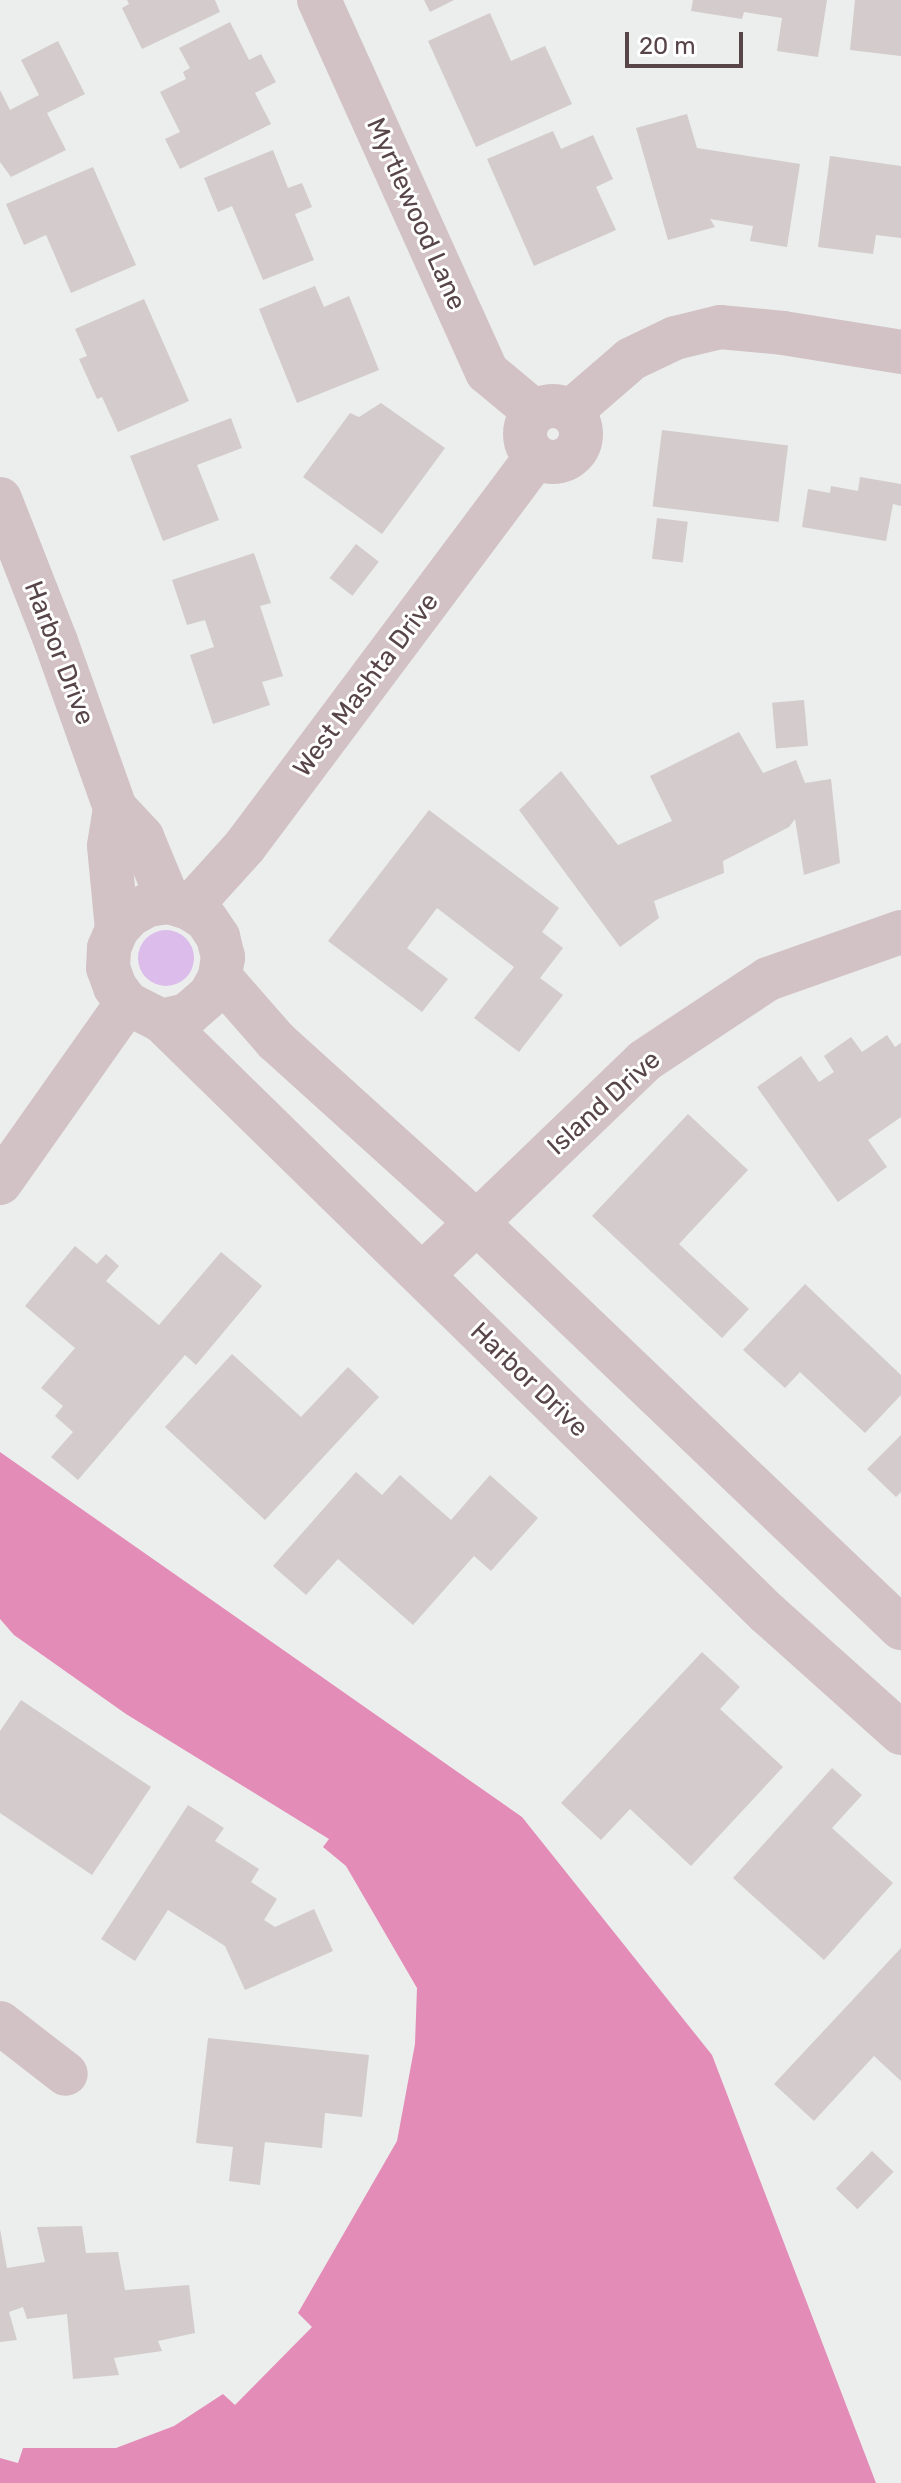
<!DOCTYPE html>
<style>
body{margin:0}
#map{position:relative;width:901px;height:2483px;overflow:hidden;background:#ebeeec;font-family:Rubik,sans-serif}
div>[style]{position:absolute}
.green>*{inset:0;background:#dbbcea}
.round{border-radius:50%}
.water>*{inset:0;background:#e38cb7}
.building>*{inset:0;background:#d3cbcc;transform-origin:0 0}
.minor>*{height:44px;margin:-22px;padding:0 22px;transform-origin:22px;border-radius:22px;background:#d2c2c6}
.tertiary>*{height:44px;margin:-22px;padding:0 22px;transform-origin:22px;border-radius:22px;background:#d2c2c6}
.tertiary>.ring{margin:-22px;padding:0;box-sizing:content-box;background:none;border:44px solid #d2c2c6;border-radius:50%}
span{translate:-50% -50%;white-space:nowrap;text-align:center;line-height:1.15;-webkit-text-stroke:6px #fff;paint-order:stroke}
.street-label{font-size:26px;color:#574549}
.scale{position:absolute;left:625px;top:32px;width:118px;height:36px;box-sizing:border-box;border:4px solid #574549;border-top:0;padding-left:10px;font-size:24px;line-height:28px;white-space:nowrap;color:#574549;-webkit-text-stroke:6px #fff;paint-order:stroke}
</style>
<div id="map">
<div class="green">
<i class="round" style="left:138px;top:930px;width:56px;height:56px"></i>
</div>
<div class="water">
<i style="clip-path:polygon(0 1452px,522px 1817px,712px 2055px,876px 2483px,0 2483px,0 2458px,18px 2463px,23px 2448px,116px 2448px,174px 2426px,223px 2394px,235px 2405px,312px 2327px,298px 2313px,397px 2141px,415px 2044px,417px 1988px,346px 1866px,323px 1847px,329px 1839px,126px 1714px,14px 1635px,0 1619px)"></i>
</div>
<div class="building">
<i style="clip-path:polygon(127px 0,215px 0,220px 12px,142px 49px,122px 8px,129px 4px)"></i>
<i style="clip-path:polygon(424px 0,454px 0,430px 12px)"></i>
<i style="clip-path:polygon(693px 0,827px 0,818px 57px,777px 51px,782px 18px,744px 12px,742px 19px,691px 11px)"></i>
<i style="clip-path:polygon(855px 0,901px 0,901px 56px,850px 50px)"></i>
<i style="clip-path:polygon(490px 13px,511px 61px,545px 46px,572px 104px,476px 147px,428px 41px)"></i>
<i style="clip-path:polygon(230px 22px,249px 60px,261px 54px,276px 82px,255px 93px,271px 124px,180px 169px,165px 139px,180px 132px,160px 92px,186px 79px,183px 72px,190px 68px,179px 48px)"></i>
<i style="clip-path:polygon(58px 41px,85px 94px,47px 113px,66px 150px,11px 177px,0 162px,0 90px,10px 110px,39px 95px,21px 60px)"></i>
<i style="clip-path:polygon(687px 114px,697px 148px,800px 164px,787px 247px,750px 241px,753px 226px,710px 219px,715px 227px,668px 240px,636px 128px)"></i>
<i style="clip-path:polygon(553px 131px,561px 149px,593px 135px,613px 179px,596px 187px,616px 230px,534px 266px,487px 159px)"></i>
<i style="clip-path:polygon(273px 150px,288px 188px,302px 183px,312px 207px,295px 214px,314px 260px,263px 280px,232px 206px,218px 212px,204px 178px)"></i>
<i style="clip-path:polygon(830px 156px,901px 166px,901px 238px,876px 235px,873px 254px,818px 247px)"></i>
<i style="clip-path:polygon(93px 167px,136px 265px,71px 293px,46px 235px,24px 245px,6px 204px)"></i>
<i style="clip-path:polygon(315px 286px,324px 307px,349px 296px,379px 370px,297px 403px,259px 309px)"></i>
<i style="clip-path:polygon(144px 299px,189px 401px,118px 432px,102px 397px,97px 399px,79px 359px,87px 356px,75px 329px)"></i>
<i style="clip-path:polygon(381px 403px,445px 448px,382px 534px,303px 477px,350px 413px,359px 417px)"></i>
<i style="clip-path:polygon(231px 418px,242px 448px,197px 465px,219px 520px,163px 541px,130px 456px)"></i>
<i style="left:662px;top:430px;width:127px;height:77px;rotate:7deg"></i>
<i style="clip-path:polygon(860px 477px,901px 484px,901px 506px,893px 504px,886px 541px,802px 527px,808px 489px,830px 493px,831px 486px,858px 491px)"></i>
<i style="left:657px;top:518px;width:31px;height:41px;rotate:7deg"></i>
<i style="left:356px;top:544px;width:29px;height:43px;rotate:38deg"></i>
<i style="clip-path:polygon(254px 553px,271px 603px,260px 606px,283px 676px,262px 682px,270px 705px,213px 724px,190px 655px,214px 647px,205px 620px,187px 625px,172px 580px)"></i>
<i style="left:804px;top:700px;width:46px;height:32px;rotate:85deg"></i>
<i style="clip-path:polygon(739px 732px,763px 773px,796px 760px,805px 783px,831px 779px,840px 863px,804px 875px,795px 819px,789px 827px,723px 861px,724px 873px,654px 901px,659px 918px,620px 947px,519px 810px,561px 771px,618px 845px,672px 821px,650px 776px)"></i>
<i style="clip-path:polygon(429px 810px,559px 908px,542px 932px,563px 948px,540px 978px,563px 995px,519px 1052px,474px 1018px,514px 967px,437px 908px,407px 948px,448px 979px,422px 1012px,328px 941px)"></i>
<i style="clip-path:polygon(887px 1035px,895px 1047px,901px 1043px,901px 1117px,868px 1140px,887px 1167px,838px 1202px,757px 1087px,801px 1056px,819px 1082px,834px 1072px,824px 1056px,851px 1037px,862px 1052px)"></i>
<i style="clip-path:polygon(688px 1114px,748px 1170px,679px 1244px,749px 1309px,722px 1338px,592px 1216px)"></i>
<i style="clip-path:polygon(75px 1246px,97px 1264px,106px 1254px,119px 1266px,106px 1281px,159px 1325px,221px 1252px,262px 1286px,196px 1365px,185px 1355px,78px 1480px,51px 1457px,73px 1432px,55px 1416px,63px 1406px,41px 1388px,75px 1348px,25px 1306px)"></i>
<i style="clip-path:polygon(805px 1284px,901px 1375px,901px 1395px,865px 1433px,800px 1372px,785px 1388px,743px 1350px)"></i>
<i style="clip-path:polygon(232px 1354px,301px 1417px,348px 1367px,379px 1397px,265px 1520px,165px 1427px)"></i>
<i style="clip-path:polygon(901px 1435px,901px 1492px,896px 1497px,867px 1469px)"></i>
<i style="clip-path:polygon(356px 1472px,382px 1495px,400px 1475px,451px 1520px,490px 1475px,538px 1518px,491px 1571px,474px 1556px,413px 1625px,338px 1559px,306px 1595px,273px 1566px)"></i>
<i style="clip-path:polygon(702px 1652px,740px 1687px,720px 1709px,783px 1767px,691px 1866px,630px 1809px,601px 1840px,561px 1803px)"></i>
<i style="clip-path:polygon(21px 1700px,151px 1787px,92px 1875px,0 1813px,0 1731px)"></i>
<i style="clip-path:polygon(832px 1768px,862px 1795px,832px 1828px,893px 1883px,824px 1960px,733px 1878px)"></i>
<i style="clip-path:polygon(188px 1805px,224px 1828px,215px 1841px,259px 1869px,251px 1882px,277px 1899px,264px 1920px,275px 1927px,314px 1909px,333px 1951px,245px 1990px,225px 1946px,168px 1910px,135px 1961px,101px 1939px)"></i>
<i style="clip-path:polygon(901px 1948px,901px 2081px,874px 2056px,814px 2121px,774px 2084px)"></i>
<i style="clip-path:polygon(208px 2038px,369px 2055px,362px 2117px,325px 2113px,322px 2148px,265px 2142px,260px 2185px,229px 2181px,233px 2147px,196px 2143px)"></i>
<i style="left:872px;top:2151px;width:30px;height:52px;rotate:44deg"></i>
<i style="clip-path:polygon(82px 2226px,86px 2253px,118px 2252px,125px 2290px,189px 2285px,195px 2333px,158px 2341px,162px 2351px,114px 2358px,119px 2375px,73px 2379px,67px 2314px,27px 2319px,23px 2307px,9px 2312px,17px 2340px,0 2342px,0 2229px,7px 2268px,45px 2262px,37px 2227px)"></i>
</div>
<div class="minor">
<i style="left:319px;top:0;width:408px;rotate:65.7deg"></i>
<i style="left:487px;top:372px;width:62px;rotate:39.8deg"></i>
<i style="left:220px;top:977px;width:85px;rotate:48.8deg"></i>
<i style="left:276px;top:1041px;width:270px;rotate:42.1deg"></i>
<i style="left:476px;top:1222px;width:588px;rotate:43.69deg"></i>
<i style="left:162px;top:1021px;width:846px;rotate:44.38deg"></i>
<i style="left:767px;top:1613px;width:180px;rotate:41.8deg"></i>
<i style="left:0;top:1183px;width:220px;rotate:-54.8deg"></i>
<i style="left:422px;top:1275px;width:308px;rotate:-43.9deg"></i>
<i style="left:644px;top:1061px;width:149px;rotate:-33.5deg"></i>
<i style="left:768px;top:979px;width:141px;rotate:-19.5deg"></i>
<i style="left:0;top:2023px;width:83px;rotate:37.7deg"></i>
</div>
<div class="tertiary">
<i class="ring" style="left:525px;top:406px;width:12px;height:12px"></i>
<i style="left:571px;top:411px;width:79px;rotate:-40.9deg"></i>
<i style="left:631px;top:359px;width:49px;rotate:-25.5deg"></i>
<i style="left:675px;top:338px;width:46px;rotate:-13.7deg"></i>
<i style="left:720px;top:327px;width:63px;rotate:5.4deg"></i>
<i style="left:783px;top:333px;width:120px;rotate:9.1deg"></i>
<i style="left:0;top:499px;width:154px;rotate:68.6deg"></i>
<i style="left:56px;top:642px;width:176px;rotate:70.4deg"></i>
<i style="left:115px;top:808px;width:40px;rotate:47deg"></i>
<i style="left:142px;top:837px;width:70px;rotate:67.4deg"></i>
<i style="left:115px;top:808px;width:38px;rotate:99deg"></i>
<i style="left:109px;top:846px;width:83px;rotate:84.5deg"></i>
<i style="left:169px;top:902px;width:21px;rotate:17deg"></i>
<i style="left:189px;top:908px;width:20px;rotate:33deg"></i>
<i style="left:206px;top:919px;width:22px;rotate:56deg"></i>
<i style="left:218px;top:937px;width:21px;rotate:76deg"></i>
<i style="left:223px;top:957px;width:20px;rotate:99deg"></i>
<i style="left:220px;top:977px;width:21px;rotate:119deg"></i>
<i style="left:210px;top:995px;width:30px;rotate:139deg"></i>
<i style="left:187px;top:1015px;width:26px;rotate:167deg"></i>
<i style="left:162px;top:1021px;width:39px;rotate:-153deg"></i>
<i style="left:127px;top:1003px;width:20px;rotate:-127deg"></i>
<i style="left:115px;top:987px;width:20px;rotate:-110deg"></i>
<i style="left:108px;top:968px;width:20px;rotate:-87deg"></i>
<i style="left:109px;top:948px;width:21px;rotate:-67deg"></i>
<i style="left:117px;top:929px;width:19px;rotate:-47deg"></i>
<i style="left:130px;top:915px;width:21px;rotate:-29deg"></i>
<i style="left:148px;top:905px;width:21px;rotate:-8deg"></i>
<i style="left:189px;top:908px;width:84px;rotate:-47.9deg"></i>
<i style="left:245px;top:846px;width:486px;rotate:-53.2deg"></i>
</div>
<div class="street-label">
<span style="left:416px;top:214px;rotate:66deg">Myrtlewood Lane</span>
<span style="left:59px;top:653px;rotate:69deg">Harbor Drive</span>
<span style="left:366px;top:685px;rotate:-53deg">West Mashta Drive</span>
<span style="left:604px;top:1103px;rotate:-42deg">Island Drive</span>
<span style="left:529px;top:1380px;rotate:44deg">Harbor Drive</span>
</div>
<div class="scale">20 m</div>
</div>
